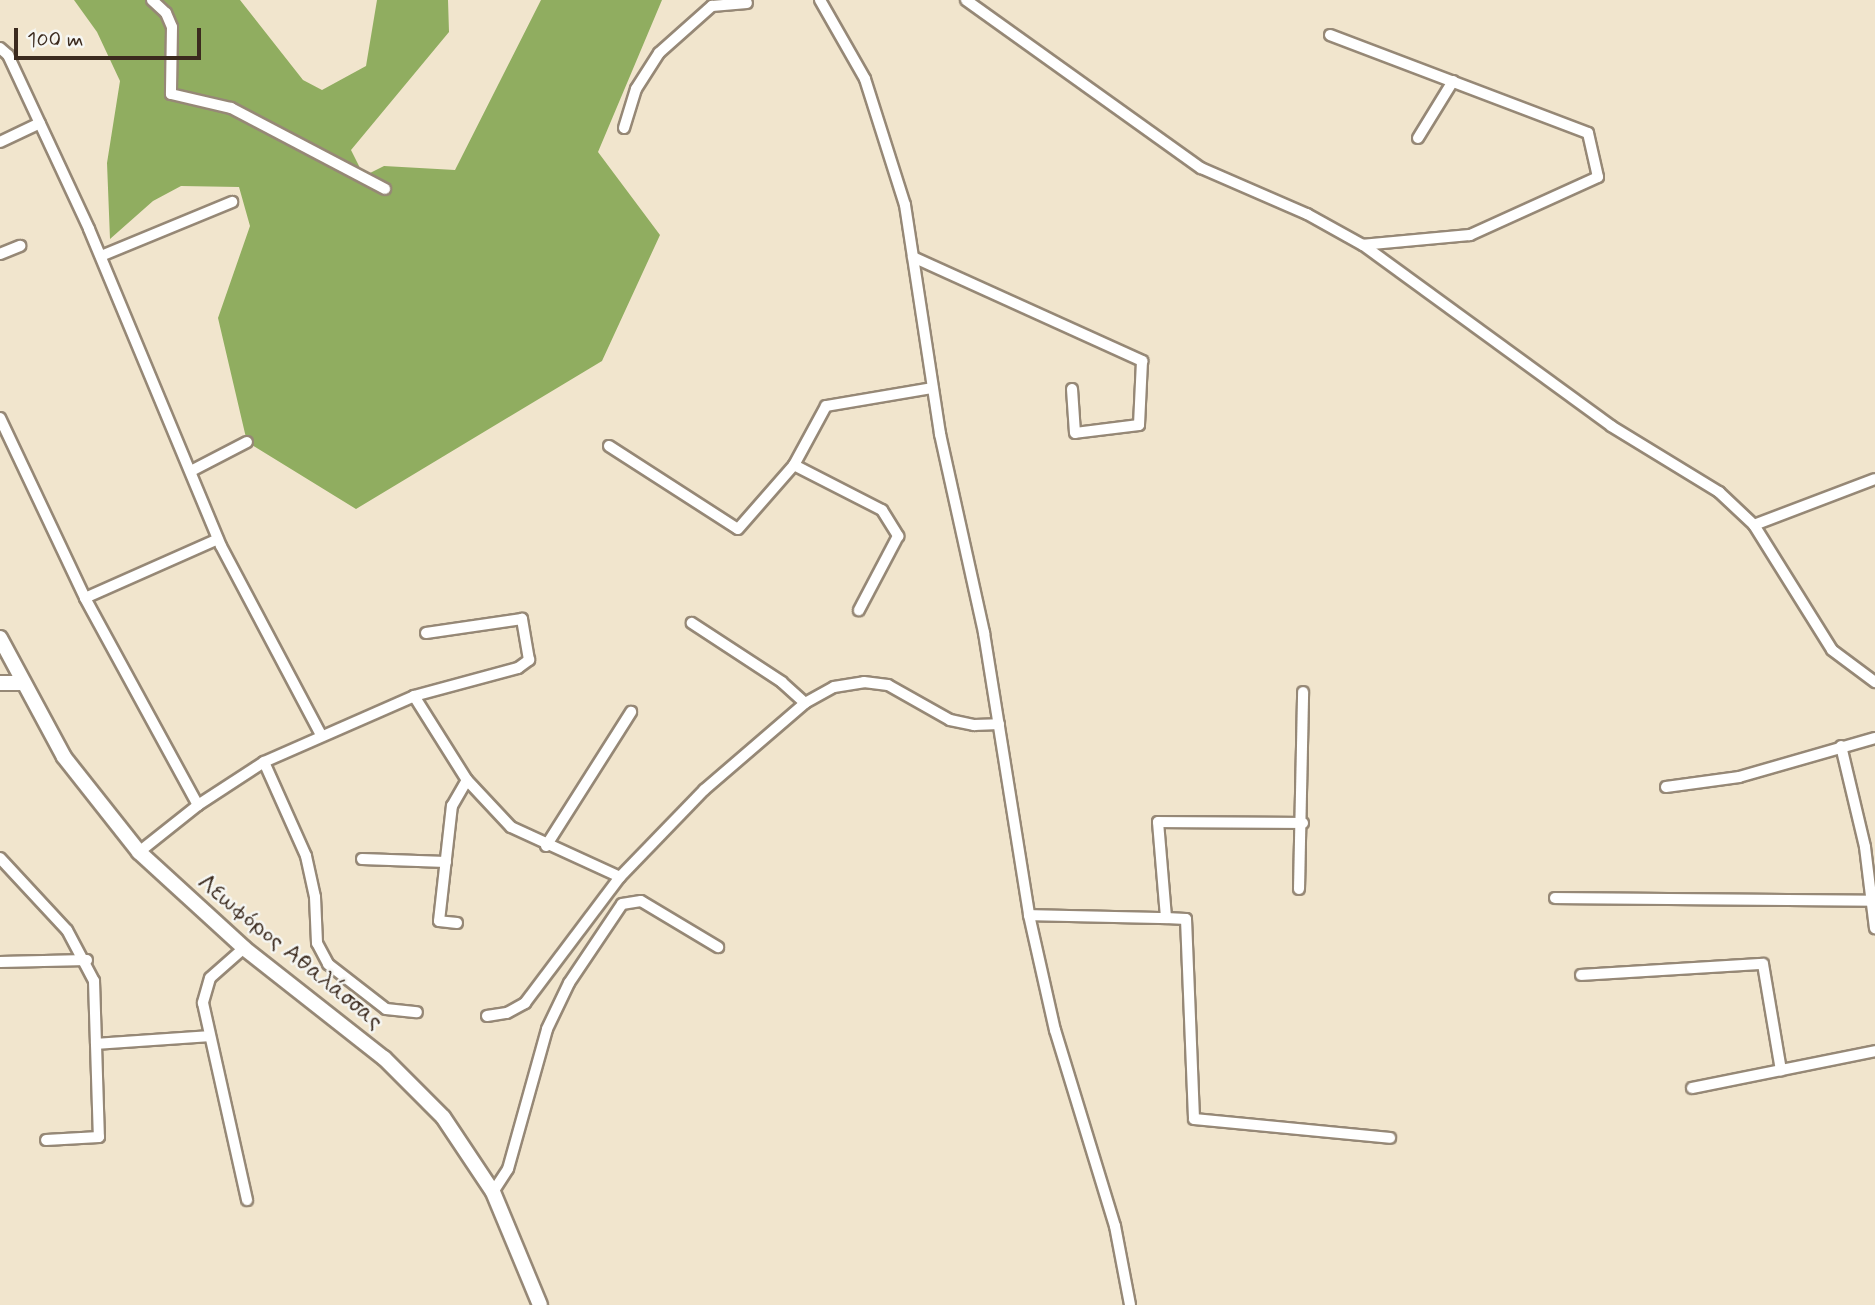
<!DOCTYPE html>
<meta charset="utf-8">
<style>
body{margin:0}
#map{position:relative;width:1875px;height:1305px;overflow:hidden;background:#f1e5cd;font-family:Mynerve,sans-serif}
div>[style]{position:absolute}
.forest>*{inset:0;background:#90ad60}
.roads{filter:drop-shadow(2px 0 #968876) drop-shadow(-2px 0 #968876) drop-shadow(0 2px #968876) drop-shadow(0 -2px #968876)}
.street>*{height:10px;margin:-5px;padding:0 5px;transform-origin:5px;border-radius:5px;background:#fff}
.secondary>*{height:14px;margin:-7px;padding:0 7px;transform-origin:7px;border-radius:7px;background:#fff}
span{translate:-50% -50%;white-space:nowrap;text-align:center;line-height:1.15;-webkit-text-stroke:5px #f6f6f2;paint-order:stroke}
.street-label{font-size:24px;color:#3b2a1e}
.scale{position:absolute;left:14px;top:28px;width:187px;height:32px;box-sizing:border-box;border:4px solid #3b2a1e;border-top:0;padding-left:9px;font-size:21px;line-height:24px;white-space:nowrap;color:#3b2a1e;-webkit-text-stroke:5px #f6f6f2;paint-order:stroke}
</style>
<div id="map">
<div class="forest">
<i style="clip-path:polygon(74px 0,240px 0,303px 80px,322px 90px,366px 66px,377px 0,448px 0,449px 32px,351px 150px,364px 176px,384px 166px,455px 170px,541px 0,662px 0,598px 152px,660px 235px,602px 361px,356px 509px,247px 442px,218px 318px,250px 226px,239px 187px,181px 186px,153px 201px,110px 239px,107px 163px,120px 81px,97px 32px)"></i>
</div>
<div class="roads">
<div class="street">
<i style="left:152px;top:0;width:19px;rotate:43deg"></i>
<i style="left:166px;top:13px;width:15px;rotate:67deg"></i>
<i style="left:172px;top:27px;width:67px;rotate:90.9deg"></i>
<i style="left:171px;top:94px;width:62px;rotate:13.1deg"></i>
<i style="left:231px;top:108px;width:174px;rotate:27.7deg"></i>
<i style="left:820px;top:0;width:91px;rotate:60.3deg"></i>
<i style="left:865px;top:79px;width:132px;rotate:72.4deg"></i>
<i style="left:905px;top:205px;width:232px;rotate:81.3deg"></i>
<i style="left:940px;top:434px;width:204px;rotate:77.5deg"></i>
<i style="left:984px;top:633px;width:286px;rotate:80.9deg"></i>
<i style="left:1029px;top:915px;width:118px;rotate:77.3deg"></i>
<i style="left:1055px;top:1030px;width:205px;rotate:73deg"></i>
<i style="left:1115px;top:1226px;width:80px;rotate:79.2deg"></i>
<i style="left:966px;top:0;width:289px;rotate:35.6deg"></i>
<i style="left:1201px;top:168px;width:116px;rotate:23.5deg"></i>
<i style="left:1307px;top:214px;width:64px;rotate:29deg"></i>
<i style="left:1363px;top:245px;width:307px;rotate:36.1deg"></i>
<i style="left:1611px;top:426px;width:127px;rotate:31.4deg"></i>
<i style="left:1719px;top:492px;width:48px;rotate:43.3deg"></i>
<i style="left:1754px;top:525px;width:147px;rotate:58deg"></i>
<i style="left:1832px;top:650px;width:54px;rotate:36.7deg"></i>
<i style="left:1330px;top:35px;width:276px;rotate:20.8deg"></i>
<i style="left:1588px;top:133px;width:45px;rotate:77.2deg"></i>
<i style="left:1598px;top:177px;width:141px;rotate:155.6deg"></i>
<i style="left:1470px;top:235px;width:107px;rotate:174.7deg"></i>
<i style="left:0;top:48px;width:11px;rotate:41deg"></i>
<i style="left:8px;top:55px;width:192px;rotate:65deg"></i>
<i style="left:89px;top:229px;width:343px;rotate:67.4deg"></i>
<i style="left:221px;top:546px;width:214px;rotate:62.1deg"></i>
<i style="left:624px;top:128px;width:41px;rotate:-72.9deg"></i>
<i style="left:636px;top:89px;width:43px;rotate:-57.4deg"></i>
<i style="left:659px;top:53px;width:71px;rotate:-41.6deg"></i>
<i style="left:712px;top:6px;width:35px;rotate:-5deg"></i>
<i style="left:1418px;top:138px;width:67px;rotate:-58.4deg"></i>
<i style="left:0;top:142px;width:44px;rotate:-25.4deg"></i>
<i style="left:0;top:254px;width:22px;rotate:-22deg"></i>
<i style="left:101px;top:256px;width:142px;rotate:-22.4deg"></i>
<i style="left:913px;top:257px;width:252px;rotate:24.4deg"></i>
<i style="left:1142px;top:361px;width:64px;rotate:92.7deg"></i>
<i style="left:1139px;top:425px;width:64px;rotate:172.9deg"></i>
<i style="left:1075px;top:433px;width:44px;rotate:-93.9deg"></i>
<i style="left:0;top:418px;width:199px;rotate:64.7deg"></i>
<i style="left:85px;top:598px;width:236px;rotate:61.4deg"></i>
<i style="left:609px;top:446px;width:153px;rotate:32.8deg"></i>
<i style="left:738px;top:529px;width:85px;rotate:-48.8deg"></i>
<i style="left:794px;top:465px;width:67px;rotate:-61.5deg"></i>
<i style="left:826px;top:406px;width:108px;rotate:-9.6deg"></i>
<i style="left:794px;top:465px;width:99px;rotate:27.1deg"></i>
<i style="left:882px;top:510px;width:31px;rotate:58deg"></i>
<i style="left:898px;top:536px;width:84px;rotate:117.8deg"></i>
<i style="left:191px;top:471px;width:63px;rotate:-27.4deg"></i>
<i style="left:1754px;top:525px;width:129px;rotate:-20.8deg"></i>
<i style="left:85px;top:598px;width:145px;rotate:-23.9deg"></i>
<i style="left:414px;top:696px;width:99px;rotate:57.8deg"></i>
<i style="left:467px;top:780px;width:64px;rotate:46.9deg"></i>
<i style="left:511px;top:827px;width:120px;rotate:24.6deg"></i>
<i style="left:805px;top:703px;width:33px;rotate:-29deg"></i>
<i style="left:834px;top:687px;width:30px;rotate:-9deg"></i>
<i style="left:864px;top:682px;width:24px;rotate:7deg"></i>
<i style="left:888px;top:685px;width:71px;rotate:29.4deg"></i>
<i style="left:950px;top:720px;width:25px;rotate:12deg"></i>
<i style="left:974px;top:725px;width:25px;rotate:-2deg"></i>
<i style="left:1841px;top:746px;width:104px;rotate:76.6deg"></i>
<i style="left:1865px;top:847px;width:82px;rotate:83deg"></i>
<i style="left:264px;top:762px;width:103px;rotate:65.9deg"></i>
<i style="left:306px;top:856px;width:42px;rotate:77.6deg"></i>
<i style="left:315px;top:897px;width:46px;rotate:87.5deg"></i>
<i style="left:317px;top:943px;width:24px;rotate:62deg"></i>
<i style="left:328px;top:964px;width:73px;rotate:37.8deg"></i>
<i style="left:386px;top:1009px;width:31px;rotate:6deg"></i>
<i style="left:1666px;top:787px;width:74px;rotate:-7.8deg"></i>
<i style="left:1739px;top:777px;width:141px;rotate:-16deg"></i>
<i style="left:1303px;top:823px;width:145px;rotate:-179.6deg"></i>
<i style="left:1158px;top:822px;width:96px;rotate:85.2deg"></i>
<i style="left:1166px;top:918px;width:20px;rotate:3deg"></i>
<i style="left:1186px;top:919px;width:200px;rotate:87.7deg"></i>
<i style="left:1194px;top:1119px;width:197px;rotate:5.5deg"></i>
<i style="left:546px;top:846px;width:159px;rotate:-57.6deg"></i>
<i style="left:139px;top:852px;width:75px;rotate:-38.5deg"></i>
<i style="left:198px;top:805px;width:79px;rotate:-33.1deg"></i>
<i style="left:264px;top:762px;width:164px;rotate:-23.7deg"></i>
<i style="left:414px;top:696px;width:108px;rotate:-15.1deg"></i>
<i style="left:518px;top:668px;width:14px;rotate:-36deg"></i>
<i style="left:529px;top:660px;width:42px;rotate:-99.7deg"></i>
<i style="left:522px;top:619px;width:97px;rotate:171.7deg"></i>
<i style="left:0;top:858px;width:98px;rotate:47.1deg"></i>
<i style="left:67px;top:930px;width:58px;rotate:62.1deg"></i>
<i style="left:94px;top:981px;width:156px;rotate:88.2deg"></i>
<i style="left:99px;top:1137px;width:53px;rotate:176.8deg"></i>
<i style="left:362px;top:859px;width:84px;rotate:2deg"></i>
<i style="left:1299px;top:889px;width:197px;rotate:-88.8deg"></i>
<i style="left:1555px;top:898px;width:316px;rotate:0.5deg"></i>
<i style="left:1029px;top:915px;width:137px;rotate:1.3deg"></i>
<i style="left:457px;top:923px;width:18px;rotate:-174deg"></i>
<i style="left:439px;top:921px;width:116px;rotate:-83.6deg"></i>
<i style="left:452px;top:806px;width:30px;rotate:-60deg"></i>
<i style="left:244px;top:948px;width:45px;rotate:138.6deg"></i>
<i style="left:210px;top:978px;width:26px;rotate:106deg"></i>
<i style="left:203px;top:1003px;width:202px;rotate:77.4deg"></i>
<i style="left:0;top:962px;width:87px;rotate:-1.3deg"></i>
<i style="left:1581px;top:975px;width:182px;rotate:-3.5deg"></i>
<i style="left:1763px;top:964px;width:108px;rotate:80.4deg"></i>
<i style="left:487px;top:1016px;width:20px;rotate:-9deg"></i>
<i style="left:507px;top:1013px;width:21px;rotate:-29deg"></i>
<i style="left:525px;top:1003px;width:158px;rotate:-53deg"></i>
<i style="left:620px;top:877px;width:121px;rotate:-46deg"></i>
<i style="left:704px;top:790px;width:133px;rotate:-40.7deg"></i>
<i style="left:805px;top:703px;width:31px;rotate:-138deg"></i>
<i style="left:782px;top:682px;width:108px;rotate:-146.8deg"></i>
<i style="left:96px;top:1044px;width:114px;rotate:-4deg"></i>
<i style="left:1692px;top:1088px;width:187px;rotate:-11.4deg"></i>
<i style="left:493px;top:1192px;width:27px;rotate:-57deg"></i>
<i style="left:508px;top:1169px;width:145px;rotate:-74.4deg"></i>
<i style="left:547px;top:1029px;width:51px;rotate:-64.4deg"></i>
<i style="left:569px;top:983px;width:95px;rotate:-56.1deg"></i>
<i style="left:622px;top:904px;width:19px;rotate:-9deg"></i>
<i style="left:641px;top:901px;width:90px;rotate:30.9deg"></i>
</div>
<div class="secondary">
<i style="left:0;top:638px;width:135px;rotate:61.7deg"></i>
<i style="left:64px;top:757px;width:121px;rotate:51.7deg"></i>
<i style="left:139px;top:852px;width:142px;rotate:42.4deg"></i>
<i style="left:244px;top:948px;width:178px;rotate:38.2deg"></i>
<i style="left:384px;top:1058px;width:83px;rotate:45deg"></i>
<i style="left:443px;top:1117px;width:90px;rotate:56.3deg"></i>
<i style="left:493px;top:1192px;width:122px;rotate:67.4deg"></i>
<i style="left:0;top:683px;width:21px"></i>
</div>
</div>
<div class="street-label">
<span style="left:290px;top:952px;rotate:39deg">Λεωφόρος Αθαλάσσας</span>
</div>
<div class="scale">100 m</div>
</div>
